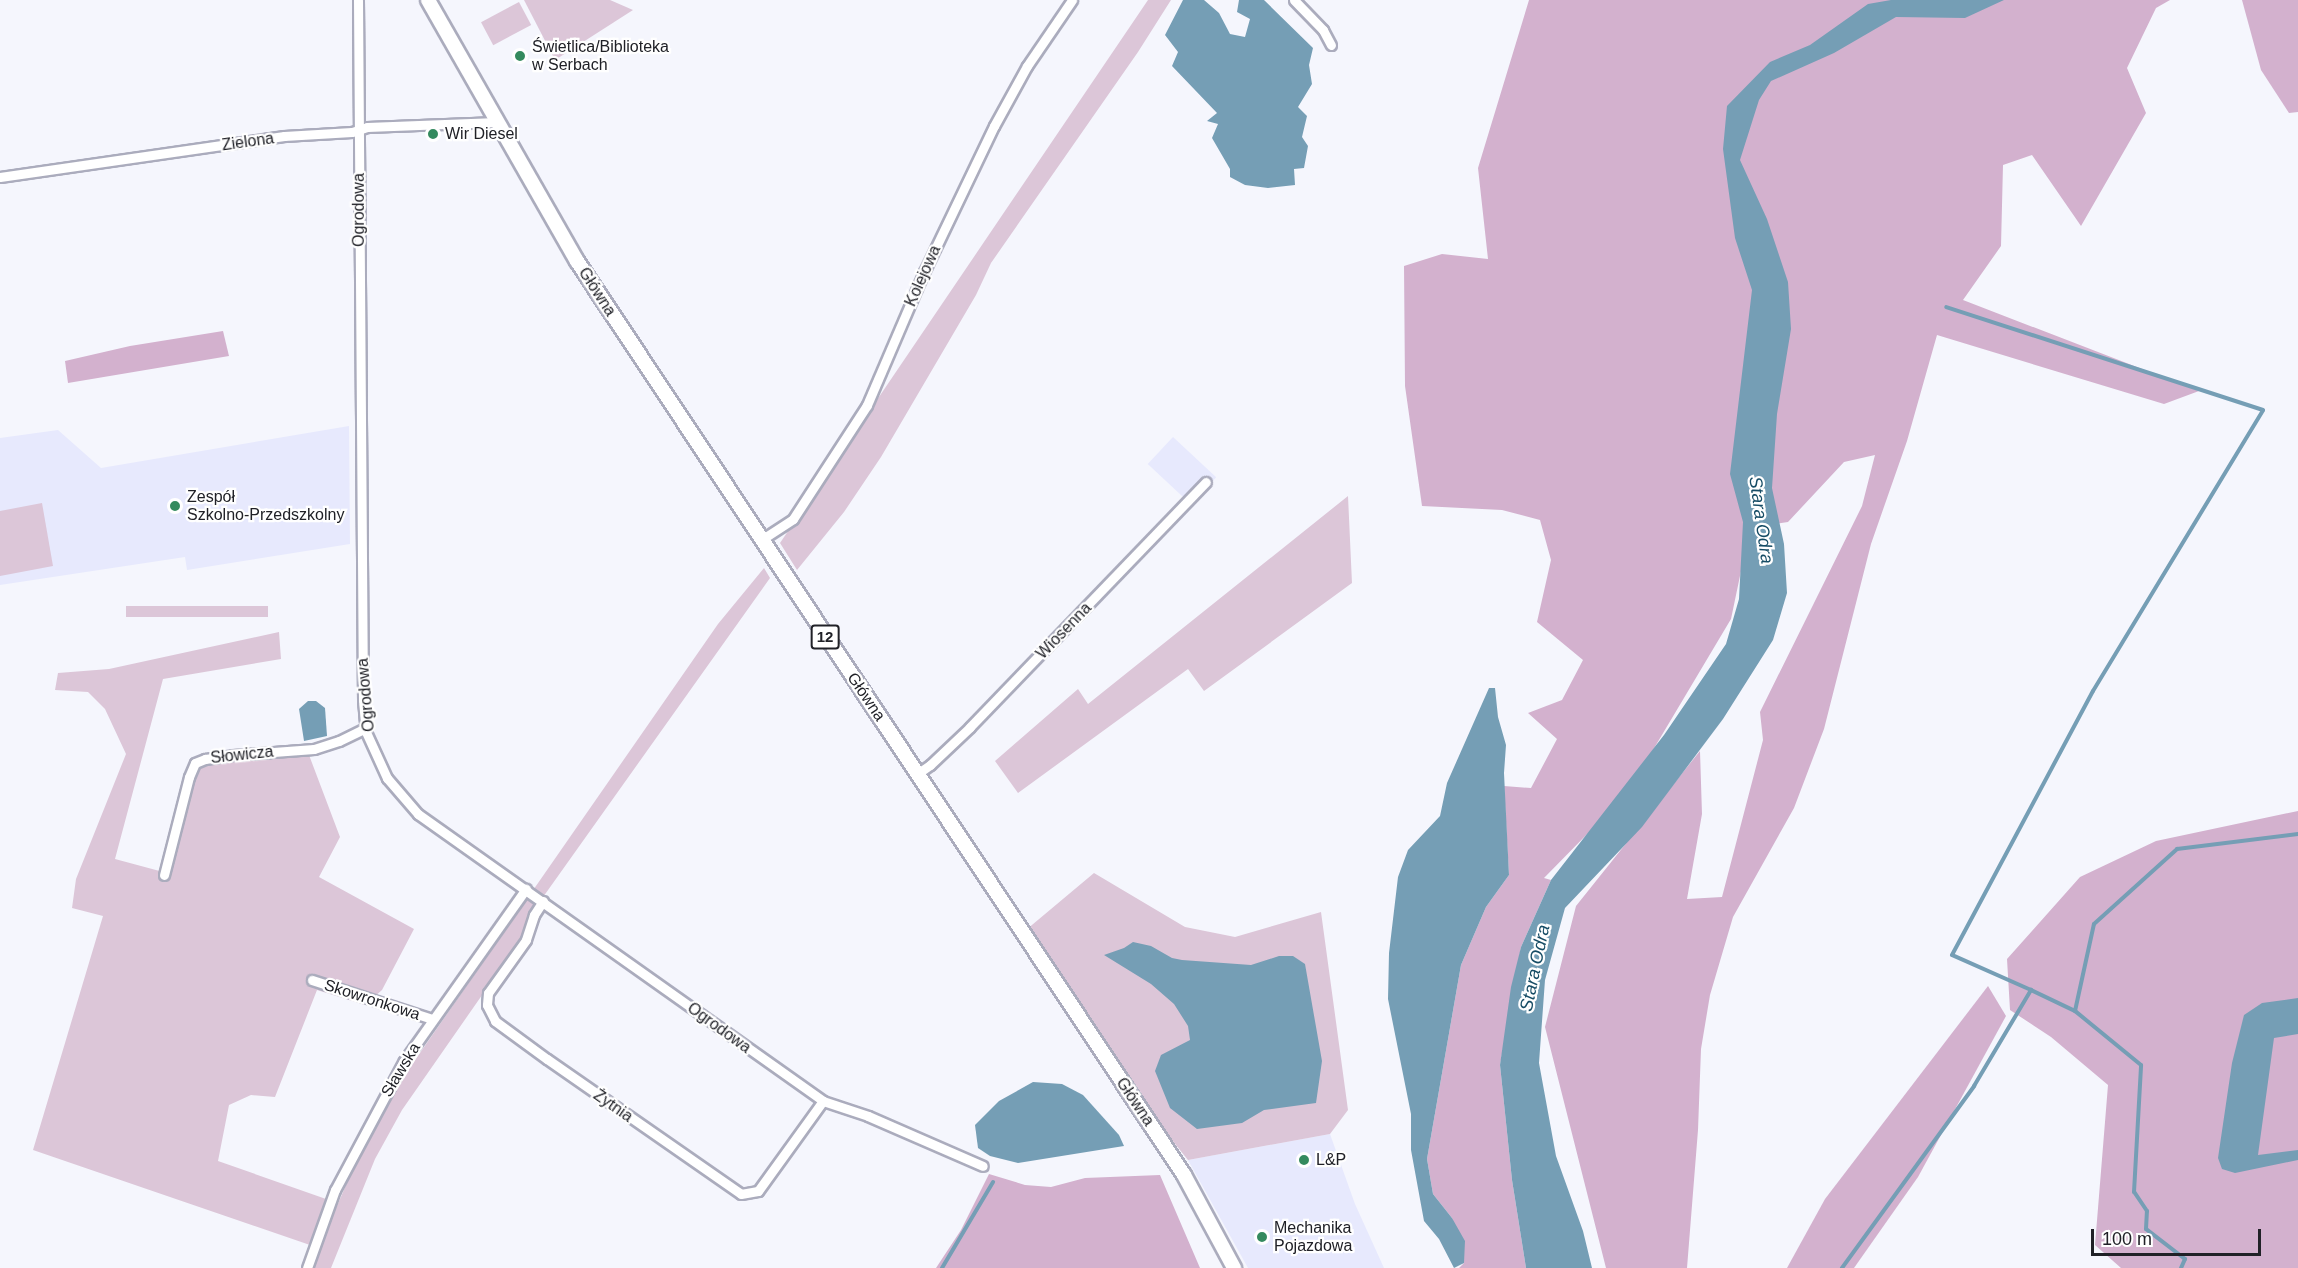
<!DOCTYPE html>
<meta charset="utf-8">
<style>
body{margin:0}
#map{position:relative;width:2298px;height:1268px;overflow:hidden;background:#f5f6fd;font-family:Helvetica,sans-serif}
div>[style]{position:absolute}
.built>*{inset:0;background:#e7e9fd;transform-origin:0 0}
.green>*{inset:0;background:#dcc6d8;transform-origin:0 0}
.forest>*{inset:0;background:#d3b1ce}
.water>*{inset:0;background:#759eb5}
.stream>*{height:4px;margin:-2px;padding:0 2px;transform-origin:2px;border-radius:2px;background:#759eb5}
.roads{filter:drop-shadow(2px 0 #abacbd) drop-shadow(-2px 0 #abacbd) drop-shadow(0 2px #abacbd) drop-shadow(0 -2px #abacbd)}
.street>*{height:9px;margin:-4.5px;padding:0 4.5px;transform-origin:4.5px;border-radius:4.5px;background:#fff}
.primary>*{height:14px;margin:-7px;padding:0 7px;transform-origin:7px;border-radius:7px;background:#fff}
.dots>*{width:16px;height:16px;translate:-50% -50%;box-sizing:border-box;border:3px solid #fff;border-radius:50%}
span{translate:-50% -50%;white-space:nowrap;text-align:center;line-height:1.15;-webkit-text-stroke:4.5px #fff;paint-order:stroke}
.shield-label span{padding:2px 4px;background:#fff;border:2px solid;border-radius:4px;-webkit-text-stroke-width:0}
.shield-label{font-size:15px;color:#202127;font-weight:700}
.poi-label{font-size:16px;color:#202127}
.left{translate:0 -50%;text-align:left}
.street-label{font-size:16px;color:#202127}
.water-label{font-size:18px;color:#164c65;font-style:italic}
.scale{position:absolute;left:2091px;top:1229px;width:170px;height:27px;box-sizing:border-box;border:3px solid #202127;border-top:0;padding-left:8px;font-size:18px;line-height:21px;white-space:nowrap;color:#202127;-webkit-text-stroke:4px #fff;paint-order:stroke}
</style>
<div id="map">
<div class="built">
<i style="clip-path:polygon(349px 426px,350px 544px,187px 570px,185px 557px,0 585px,0 438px,58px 430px,101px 468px)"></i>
<i style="left:1173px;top:437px;width:59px;height:37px;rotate:43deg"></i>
<i style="clip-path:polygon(1330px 1134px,1355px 1204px,1384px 1268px,1248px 1268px,1188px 1160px)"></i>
</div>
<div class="green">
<i style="clip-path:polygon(524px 0,610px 0,633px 10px,555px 60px)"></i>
<i style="clip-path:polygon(1148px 0,1171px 0,1138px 52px,991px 263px,976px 295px,881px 457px,844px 512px,797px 570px,780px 543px)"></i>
<i style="left:519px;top:2px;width:26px;height:43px;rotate:62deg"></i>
<i style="clip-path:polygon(1348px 496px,1352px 583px,1204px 691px,1188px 669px,1018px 793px,995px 761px,1078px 689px,1088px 704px)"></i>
<i style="clip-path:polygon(42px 503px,53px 566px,0 576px,0 511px)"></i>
<i style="clip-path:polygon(764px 568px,770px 578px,531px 914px,526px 932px,402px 1110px,375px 1159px,331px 1268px,314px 1268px,330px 1222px,363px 1146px,397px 1086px,718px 624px)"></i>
<i style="left:268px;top:606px;width:11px;height:142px;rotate:90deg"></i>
<i style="clip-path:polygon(279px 632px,281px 659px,163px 679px,115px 859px,167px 873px,191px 782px,198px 769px,213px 764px,309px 755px,340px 837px,319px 877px,414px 929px,382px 990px,365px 1005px,317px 990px,275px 1097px,251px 1095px,229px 1105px,218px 1161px,326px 1199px,310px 1245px,33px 1150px,103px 916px,72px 908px,76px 879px,126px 754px,105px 709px,88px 692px,55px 690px,58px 673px,109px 669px)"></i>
<i style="clip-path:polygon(1094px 873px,1185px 927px,1235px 937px,1321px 912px,1348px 1110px,1330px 1134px,1188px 1160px,1094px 1043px,1020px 935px)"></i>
</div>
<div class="forest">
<i style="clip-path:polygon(1529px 0,2170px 0,2156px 8px,2127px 68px,2146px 113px,2081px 226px,2032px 155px,2003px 165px,2001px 246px,1963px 300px,2199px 391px,2164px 404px,1937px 335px,1907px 441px,1871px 544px,1824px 729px,1794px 808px,1733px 917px,1710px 995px,1701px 1049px,1698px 1130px,1687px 1268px,1606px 1268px,1545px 1027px,1576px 906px,1700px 751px,1702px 814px,1687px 899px,1722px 897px,1763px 740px,1760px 712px,1862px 506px,1875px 455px,1844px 462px,1788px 522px,1750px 528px,1731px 619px,1650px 755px,1598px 823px,1544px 878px,1551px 880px,1521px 947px,1500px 1065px,1512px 1180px,1526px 1268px,1459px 1268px,1464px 1263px,1452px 1218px,1433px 1194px,1427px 1159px,1461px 965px,1486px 907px,1509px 875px,1504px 786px,1531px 788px,1557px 739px,1528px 713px,1562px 700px,1583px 660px,1537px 622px,1551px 560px,1540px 520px,1502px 510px,1422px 506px,1405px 386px,1404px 266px,1442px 254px,1488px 259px,1478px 168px)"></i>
<i style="clip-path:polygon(2242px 0,2298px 0,2298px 112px,2289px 113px,2261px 70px)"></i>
<i style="clip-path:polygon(223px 331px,229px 356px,68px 383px,65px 361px,130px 346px)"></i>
<i style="clip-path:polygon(2298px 811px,2298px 1268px,2121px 1268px,2095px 1245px,2108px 1085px,2051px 1037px,2010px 1010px,2007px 959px,2080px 877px,2156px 841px)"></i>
<i style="clip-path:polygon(1988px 986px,2006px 1016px,1918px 1177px,1854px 1268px,1787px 1268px,1825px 1199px)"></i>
<i style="clip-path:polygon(989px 1174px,1025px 1185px,1051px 1187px,1085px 1178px,1160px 1175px,1200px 1268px,936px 1268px,961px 1230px)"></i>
</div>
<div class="water">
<i style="clip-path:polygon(1183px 0,1204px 0,1219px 13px,1230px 34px,1245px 37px,1250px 19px,1237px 12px,1239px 0,1264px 0,1313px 48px,1309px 65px,1312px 84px,1298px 107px,1307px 116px,1302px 137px,1308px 146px,1304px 168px,1294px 169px,1295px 185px,1268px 188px,1245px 185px,1230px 177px,1230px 169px,1212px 138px,1218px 124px,1207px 121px,1217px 113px,1172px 66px,1178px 52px,1165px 35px)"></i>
<i style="clip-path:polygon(1891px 0,2004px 0,1965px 18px,1896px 17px,1834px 53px,1771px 81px,1759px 100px,1740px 160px,1767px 219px,1788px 282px,1791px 329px,1777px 414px,1772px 488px,1784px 544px,1787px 593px,1773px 640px,1723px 719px,1642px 827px,1565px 908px,1545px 980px,1539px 1063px,1556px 1156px,1583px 1231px,1592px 1268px,1526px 1268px,1512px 1180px,1500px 1065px,1511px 987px,1521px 947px,1551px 880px,1664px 735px,1726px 644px,1739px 599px,1743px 522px,1730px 474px,1752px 290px,1735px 238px,1723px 149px,1727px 106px,1770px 62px,1810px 45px,1868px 4px)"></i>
<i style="clip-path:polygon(1489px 688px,1495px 688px,1498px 717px,1506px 745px,1504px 773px,1509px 875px,1486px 907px,1461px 965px,1427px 1159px,1433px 1194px,1452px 1218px,1465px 1241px,1464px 1263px,1454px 1268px,1439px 1239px,1424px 1221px,1411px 1150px,1411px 1114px,1388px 999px,1389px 953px,1398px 877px,1408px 850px,1440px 816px,1447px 783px)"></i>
<i style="clip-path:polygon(308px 701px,316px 701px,325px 708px,327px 736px,304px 741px,299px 709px)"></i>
<i style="clip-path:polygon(1133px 942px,1151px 946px,1172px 958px,1182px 960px,1251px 965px,1279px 956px,1293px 956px,1305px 964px,1322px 1061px,1316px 1103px,1264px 1110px,1242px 1123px,1197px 1129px,1170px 1108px,1155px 1071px,1161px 1055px,1190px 1040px,1188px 1026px,1174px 1004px,1151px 984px,1104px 955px,1124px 948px)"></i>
<i style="clip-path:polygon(2298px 998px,2298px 1034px,2274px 1038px,2258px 1155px,2298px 1150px,2298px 1160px,2235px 1173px,2222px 1169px,2218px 1158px,2232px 1063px,2244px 1015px,2262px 1003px)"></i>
<i style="clip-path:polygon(1033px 1082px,1062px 1084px,1083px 1095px,1119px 1135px,1124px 1146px,1018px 1163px,990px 1156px,978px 1148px,975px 1125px,999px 1101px)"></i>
</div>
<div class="stream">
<i style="left:2031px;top:990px;width:49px;rotate:25.5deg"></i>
<i style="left:942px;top:1268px;width:100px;rotate:-59.3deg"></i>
<i style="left:1842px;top:1268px;width:225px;rotate:-54deg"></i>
<i style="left:1974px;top:1086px;width:112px;rotate:-59.3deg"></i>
<i style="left:2031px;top:990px;width:86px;rotate:-156.1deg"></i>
<i style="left:1952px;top:955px;width:299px;rotate:-61.9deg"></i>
<i style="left:2093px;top:691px;width:328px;rotate:-58.8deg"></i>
<i style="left:2263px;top:410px;width:333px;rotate:-162deg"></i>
<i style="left:2181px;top:1268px;width:10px;rotate:-66deg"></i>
<i style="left:2185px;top:1259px;width:49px;rotate:-142.4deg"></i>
<i style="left:2146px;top:1229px;width:18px;rotate:-87deg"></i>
<i style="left:2147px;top:1211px;width:23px;rotate:-124deg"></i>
<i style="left:2134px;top:1192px;width:127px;rotate:-86.8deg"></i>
<i style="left:2141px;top:1065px;width:85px;rotate:-140.7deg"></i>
<i style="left:2075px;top:1011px;width:89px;rotate:-77.7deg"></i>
<i style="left:2094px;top:924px;width:112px;rotate:-42.1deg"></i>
<i style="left:2177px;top:849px;width:122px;rotate:-7.1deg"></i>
</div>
<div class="roads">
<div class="street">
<i style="left:358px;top:0;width:700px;rotate:89.59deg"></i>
<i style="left:363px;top:700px;width:32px;rotate:85deg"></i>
<i style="left:366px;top:732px;width:51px;rotate:65.5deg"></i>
<i style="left:387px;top:778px;width:48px;rotate:49.3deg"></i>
<i style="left:418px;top:814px;width:496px;rotate:35.3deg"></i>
<i style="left:823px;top:1101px;width:47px;rotate:18.4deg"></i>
<i style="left:868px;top:1116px;width:125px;rotate:23.5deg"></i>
<i style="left:1294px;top:0;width:42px;rotate:46deg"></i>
<i style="left:1323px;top:30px;width:17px;rotate:62deg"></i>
<i style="left:0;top:177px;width:287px;rotate:-8.2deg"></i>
<i style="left:284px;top:136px;width:68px;rotate:-3.4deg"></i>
<i style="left:352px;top:132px;width:16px;rotate:-18deg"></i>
<i style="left:367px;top:127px;width:130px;rotate:-2.2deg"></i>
<i style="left:761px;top:540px;width:38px;rotate:-33deg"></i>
<i style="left:793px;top:519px;width:136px;rotate:-57deg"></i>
<i style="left:867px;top:405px;width:145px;rotate:-66.8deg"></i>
<i style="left:924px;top:272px;width:162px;rotate:-64.4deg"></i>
<i style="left:994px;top:126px;width:68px;rotate:-61.2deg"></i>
<i style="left:1027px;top:66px;width:80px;rotate:-55.7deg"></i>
<i style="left:917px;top:774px;width:16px;rotate:-35deg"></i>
<i style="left:930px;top:765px;width:55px;rotate:-43.5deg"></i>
<i style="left:970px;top:727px;width:340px;rotate:-46.1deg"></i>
<i style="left:164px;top:875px;width:101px;rotate:-75.7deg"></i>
<i style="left:189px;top:777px;width:15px;rotate:-67deg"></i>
<i style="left:195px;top:763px;width:11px;rotate:-22deg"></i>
<i style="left:205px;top:759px;width:28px;rotate:-8deg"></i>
<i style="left:233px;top:755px;width:81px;rotate:-4.2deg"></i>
<i style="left:314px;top:749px;width:26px;rotate:-18deg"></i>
<i style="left:339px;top:741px;width:30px;rotate:-26deg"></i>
<i style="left:543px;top:901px;width:17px;rotate:123deg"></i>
<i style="left:534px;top:915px;width:26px;rotate:108deg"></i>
<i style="left:526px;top:940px;width:65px;rotate:125.6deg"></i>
<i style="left:488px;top:993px;width:12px;rotate:95deg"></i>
<i style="left:487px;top:1005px;width:18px;rotate:63deg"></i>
<i style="left:495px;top:1021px;width:64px;rotate:36.2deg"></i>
<i style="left:547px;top:1059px;width:236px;rotate:34.8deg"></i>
<i style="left:741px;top:1194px;width:17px;rotate:-10deg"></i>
<i style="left:758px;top:1191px;width:111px;rotate:-54.2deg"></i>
<i style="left:312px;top:980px;width:126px;rotate:18deg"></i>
<i style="left:307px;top:1268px;width:83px;rotate:-70.3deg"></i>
<i style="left:335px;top:1190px;width:146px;rotate:-61.9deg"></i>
<i style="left:404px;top:1061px;width:211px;rotate:-54.7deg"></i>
</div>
<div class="primary">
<i style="left:428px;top:0;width:301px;rotate:60.3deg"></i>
<i style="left:577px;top:261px;width:1097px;rotate:56.41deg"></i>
<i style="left:1184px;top:1175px;width:106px;rotate:61.7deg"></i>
</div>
</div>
<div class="dots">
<i style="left:520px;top:56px;background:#348a5e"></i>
<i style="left:433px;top:134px;background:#348a5e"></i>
<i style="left:175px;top:506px;background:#348a5e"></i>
<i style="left:1304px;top:1160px;background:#348a5e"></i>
<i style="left:1262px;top:1237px;background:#348a5e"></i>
</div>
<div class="shield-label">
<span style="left:825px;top:637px">12</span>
</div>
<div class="poi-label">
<span class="left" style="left:532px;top:56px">Świetlica/Biblioteka<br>w Serbach</span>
<span class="left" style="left:445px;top:134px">Wir Diesel</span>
<span class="left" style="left:187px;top:506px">Zespół<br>Szkolno-Przedszkolny</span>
<span class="left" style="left:1316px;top:1160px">L&amp;P</span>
<span class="left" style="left:1274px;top:1237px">Mechanika<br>Pojazdowa</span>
</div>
<div class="street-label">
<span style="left:248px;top:142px;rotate:-8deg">Zielona</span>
<span style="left:359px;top:210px;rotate:-90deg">Ogrodowa</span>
<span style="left:923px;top:276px;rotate:-66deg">Kolejowa</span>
<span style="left:597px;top:292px;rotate:57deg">Główna</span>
<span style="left:1064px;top:631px;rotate:-46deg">Wiosenna</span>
<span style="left:366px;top:695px;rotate:-95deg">Ogrodowa</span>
<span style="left:866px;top:697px;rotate:56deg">Główna</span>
<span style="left:242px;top:755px;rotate:-6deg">Słowicza</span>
<span style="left:372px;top:1000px;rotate:18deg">Skowronkowa</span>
<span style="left:719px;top:1028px;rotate:36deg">Ogrodowa</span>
<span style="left:401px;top:1070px;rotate:-59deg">Sławska</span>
<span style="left:1135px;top:1102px;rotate:56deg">Główna</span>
<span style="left:613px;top:1106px;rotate:35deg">Żytnia</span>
</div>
<div class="water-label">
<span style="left:1761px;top:520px;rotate:82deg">Stara Odra</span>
<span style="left:1535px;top:968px;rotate:-78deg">Stara Odra</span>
</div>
<div class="scale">100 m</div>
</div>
